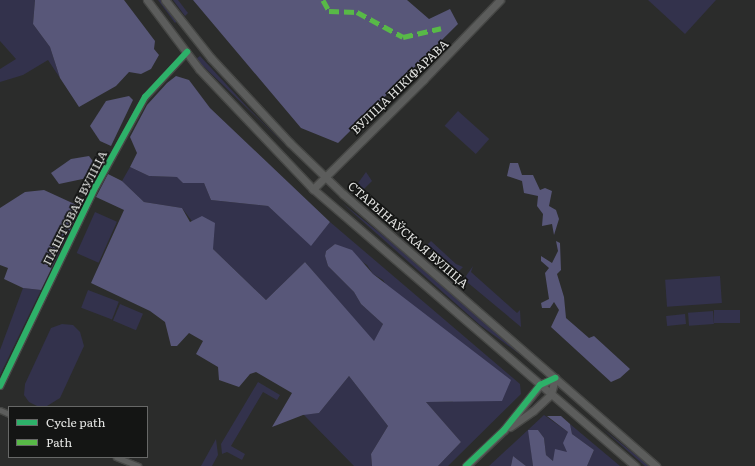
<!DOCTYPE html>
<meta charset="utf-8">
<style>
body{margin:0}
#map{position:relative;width:755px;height:466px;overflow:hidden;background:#2b2c2b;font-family:Literata,serif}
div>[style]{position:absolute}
.green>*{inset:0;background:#33324c;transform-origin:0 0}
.forest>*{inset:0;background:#585779}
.roads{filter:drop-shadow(1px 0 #464745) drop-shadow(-1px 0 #464745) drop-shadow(0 1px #464745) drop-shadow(0 -1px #464745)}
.street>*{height:5px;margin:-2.5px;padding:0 2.5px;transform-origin:2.5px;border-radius:2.5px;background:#5c5d5c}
.secondary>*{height:7px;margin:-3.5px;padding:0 3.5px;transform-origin:3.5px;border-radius:3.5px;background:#5c5d5c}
.quiet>*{height:5px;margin-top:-2.5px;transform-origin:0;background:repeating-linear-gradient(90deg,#58b947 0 10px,transparent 0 15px)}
.cycleway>*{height:6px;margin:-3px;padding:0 3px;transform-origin:3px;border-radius:3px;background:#2db169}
span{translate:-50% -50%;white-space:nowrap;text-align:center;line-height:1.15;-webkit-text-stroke:3.5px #141514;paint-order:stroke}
.street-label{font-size:12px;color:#e4e5e3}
.legend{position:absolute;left:8px;top:406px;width:140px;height:52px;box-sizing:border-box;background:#141514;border:1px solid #676867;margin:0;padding:5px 7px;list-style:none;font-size:12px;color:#e4e5e3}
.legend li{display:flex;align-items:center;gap:8px;height:20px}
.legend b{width:20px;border:1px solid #676867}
</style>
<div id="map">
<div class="green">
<i style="clip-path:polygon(0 0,35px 0,33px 24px,50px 47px,60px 78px,48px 60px,23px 75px,0 82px,0 69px,16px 59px,0 41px)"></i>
<i style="clip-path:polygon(158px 0,161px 0,177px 21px,175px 23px)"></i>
<i style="clip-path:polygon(173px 0,178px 0,188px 13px,185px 16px)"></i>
<i style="clip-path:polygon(648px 0,716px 0,685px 34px)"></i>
<i style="clip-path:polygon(200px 56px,249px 109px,303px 162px,196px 59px)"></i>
<i style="left:458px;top:111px;width:42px;height:20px;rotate:42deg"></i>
<i style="clip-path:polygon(130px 167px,149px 176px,178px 177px,183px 183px,204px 183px,211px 200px,268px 206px,311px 245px,330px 222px,520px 384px,521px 394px,448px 466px,438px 466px,461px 442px,426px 402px,453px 402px,383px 280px,373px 274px,367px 265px,335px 244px,326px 251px,325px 256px,328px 266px,354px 292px,361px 304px,383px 324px,374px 342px,305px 262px,266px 300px,213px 249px,182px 208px,144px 202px,122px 181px)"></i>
<i style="clip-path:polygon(366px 172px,372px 181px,362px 191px,356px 186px)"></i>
<i style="clip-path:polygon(341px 202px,390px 241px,529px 361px,480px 325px)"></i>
<i style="left:95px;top:212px;width:24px;height:45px;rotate:24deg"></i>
<i style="clip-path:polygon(431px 241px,456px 264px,463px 267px,457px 273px,425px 247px)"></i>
<i style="clip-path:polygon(473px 266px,471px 272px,517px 313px,520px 310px,521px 327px,467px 282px,466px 276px)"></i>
<i style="left:720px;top:276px;width:27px;height:55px;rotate:86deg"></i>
<i style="clip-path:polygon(23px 288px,41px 290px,0 375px,0 350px)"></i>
<i style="left:88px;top:290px;width:33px;height:19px;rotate:21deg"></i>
<i style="left:120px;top:304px;width:25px;height:18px;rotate:23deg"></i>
<i style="left:740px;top:310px;width:13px;height:26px;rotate:90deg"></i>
<i style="left:713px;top:311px;width:13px;height:25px;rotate:86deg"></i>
<i style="left:685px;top:314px;width:10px;height:19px;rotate:84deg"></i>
<i style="clip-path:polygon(62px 324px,73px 325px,80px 332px,84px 346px,60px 398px,47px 406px,37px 406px,29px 402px,24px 395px,25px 384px,51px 328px)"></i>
<i style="clip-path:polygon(349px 376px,388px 426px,371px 454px,372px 466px,354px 466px,303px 414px,319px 413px)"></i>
<i style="clip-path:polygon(258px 382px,280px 395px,277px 400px,263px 392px,231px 446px,245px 454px,242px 460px,227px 452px,222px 454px,221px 444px)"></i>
<i style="clip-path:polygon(572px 402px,604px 430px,650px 466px,645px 466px)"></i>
<i style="clip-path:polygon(544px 415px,568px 432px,568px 452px,553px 461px,546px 455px,544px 438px,538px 430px,529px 430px,533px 466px,526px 466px,513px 456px,511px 466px,489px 466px)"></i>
<i style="clip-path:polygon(570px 424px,620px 466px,587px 466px,594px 450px,572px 434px)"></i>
<i style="clip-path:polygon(216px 439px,218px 455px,212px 466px,201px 466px)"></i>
</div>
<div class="forest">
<i style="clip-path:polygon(35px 0,124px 0,155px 41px,154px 49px,159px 55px,151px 69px,141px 74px,129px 72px,116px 86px,79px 107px,60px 78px,50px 47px,33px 24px)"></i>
<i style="clip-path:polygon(193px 0,407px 0,429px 19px,450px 9px,458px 24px,338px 143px,301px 128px)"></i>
<i style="clip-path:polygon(176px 76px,189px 80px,210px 108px,330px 222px,311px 246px,268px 206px,211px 200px,204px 183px,183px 183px,177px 177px,149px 176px,130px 167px,137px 153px,130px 137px,147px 105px,167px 83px)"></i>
<i style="clip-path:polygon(129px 96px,133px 100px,111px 146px,100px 141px,90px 126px,106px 101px)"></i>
<i style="clip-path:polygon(89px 156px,95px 164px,92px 177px,59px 184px,51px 173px,71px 159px)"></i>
<i style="clip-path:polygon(510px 163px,518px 163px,522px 175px,533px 175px,540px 190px,545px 188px,552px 191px,549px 206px,556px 210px,559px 219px,554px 235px,552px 224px,542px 226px,543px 214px,537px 206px,538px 196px,524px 193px,522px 181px,507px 176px)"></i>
<i style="clip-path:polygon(108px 174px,122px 181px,144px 202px,182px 208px,190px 222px,202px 216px,215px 223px,213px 249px,266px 300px,305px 262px,374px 341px,383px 324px,361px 304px,354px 292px,328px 266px,325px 256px,326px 251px,335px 244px,352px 250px,373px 274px,511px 380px,502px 401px,426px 402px,461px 442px,438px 466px,372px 466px,371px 454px,388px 426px,349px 376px,319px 413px,303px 415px,272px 427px,292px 393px,256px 372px,250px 374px,239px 387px,219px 380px,218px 367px,196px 354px,203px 341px,189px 333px,177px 346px,171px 346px,165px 322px,150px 311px,91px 283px,124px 210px,96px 197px)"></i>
<i style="clip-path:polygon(44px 190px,81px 207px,41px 290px,23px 288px,4px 279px,8px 268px,0 265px,0 208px,25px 192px)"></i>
<i style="clip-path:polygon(556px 241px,560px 243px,561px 270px,557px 274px,564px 297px,566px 318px,589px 338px,594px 336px,630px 369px,620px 378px,611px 382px,551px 327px,559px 310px,554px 302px,550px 308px,542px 308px,541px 303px,549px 299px,545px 273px,549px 268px,541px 261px,541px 256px,552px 263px,558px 251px)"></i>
<i style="clip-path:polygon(547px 416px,561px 416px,570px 424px,572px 434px,594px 450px,587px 466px,533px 466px,528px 430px,538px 430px,544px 438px,546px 455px,553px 461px,555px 449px,567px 452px,563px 443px,568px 432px)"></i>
<i style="clip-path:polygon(513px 456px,526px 466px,511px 466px)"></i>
</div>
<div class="roads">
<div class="street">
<i style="left:0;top:386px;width:222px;rotate:-64.4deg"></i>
<i style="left:96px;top:186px;width:102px;rotate:-61.2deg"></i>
<i style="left:145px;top:97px;width:62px;rotate:-47deg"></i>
<i style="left:0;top:410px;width:10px;rotate:24deg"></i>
<i style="left:116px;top:457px;width:24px;rotate:22deg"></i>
</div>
<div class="secondary">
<i style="left:147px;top:0;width:86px;rotate:53deg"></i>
<i style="left:199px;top:69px;width:166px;rotate:46.5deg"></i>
<i style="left:313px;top:189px;width:425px;rotate:40.7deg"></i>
<i style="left:165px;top:0;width:74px;rotate:51.6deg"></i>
<i style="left:211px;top:58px;width:116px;rotate:47.1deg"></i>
<i style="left:290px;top:143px;width:74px;rotate:43.9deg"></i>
<i style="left:343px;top:194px;width:415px;rotate:41deg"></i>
<i style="left:313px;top:189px;width:155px;rotate:-44.7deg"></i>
<i style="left:423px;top:80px;width:111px;rotate:-46.1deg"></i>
<i style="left:551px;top:394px;width:16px;rotate:-76deg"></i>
<i style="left:510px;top:427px;width:28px;rotate:-35deg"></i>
<i style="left:533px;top:411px;width:25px;rotate:-43deg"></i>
<i style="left:466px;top:466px;width:52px;rotate:-43.5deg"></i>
<i style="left:504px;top:430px;width:58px;rotate:-51.3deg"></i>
<i style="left:540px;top:385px;width:17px;rotate:-25deg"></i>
</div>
</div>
<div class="quiet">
<i style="left:323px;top:0;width:13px;rotate:61deg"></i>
<i style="left:329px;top:11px;width:28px;rotate:2deg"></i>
<i style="left:357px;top:12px;width:52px;rotate:28.5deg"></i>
<i style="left:403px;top:37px;width:39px;rotate:-13deg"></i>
</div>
<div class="cycleway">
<i style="left:0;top:386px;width:222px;rotate:-64.4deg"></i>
<i style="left:96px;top:186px;width:102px;rotate:-61.2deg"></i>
<i style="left:145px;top:97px;width:62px;rotate:-47deg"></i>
<i style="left:466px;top:466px;width:52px;rotate:-43.5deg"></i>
<i style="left:504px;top:430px;width:58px;rotate:-51.3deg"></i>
<i style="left:540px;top:385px;width:17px;rotate:-25deg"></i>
</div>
<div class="street-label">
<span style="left:400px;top:87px;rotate:-44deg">ВУЛІЦА НІКІФАРАВА</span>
<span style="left:75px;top:208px;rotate:-63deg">ПАШТОВАЯ ВУЛІЦА</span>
<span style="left:408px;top:235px;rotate:41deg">СТАРЫНАЎСКАЯ ВУЛІЦА</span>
</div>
<ul class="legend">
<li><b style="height:5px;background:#2db169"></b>Cycle path</li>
<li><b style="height:5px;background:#58b947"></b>Path</li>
</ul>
</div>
